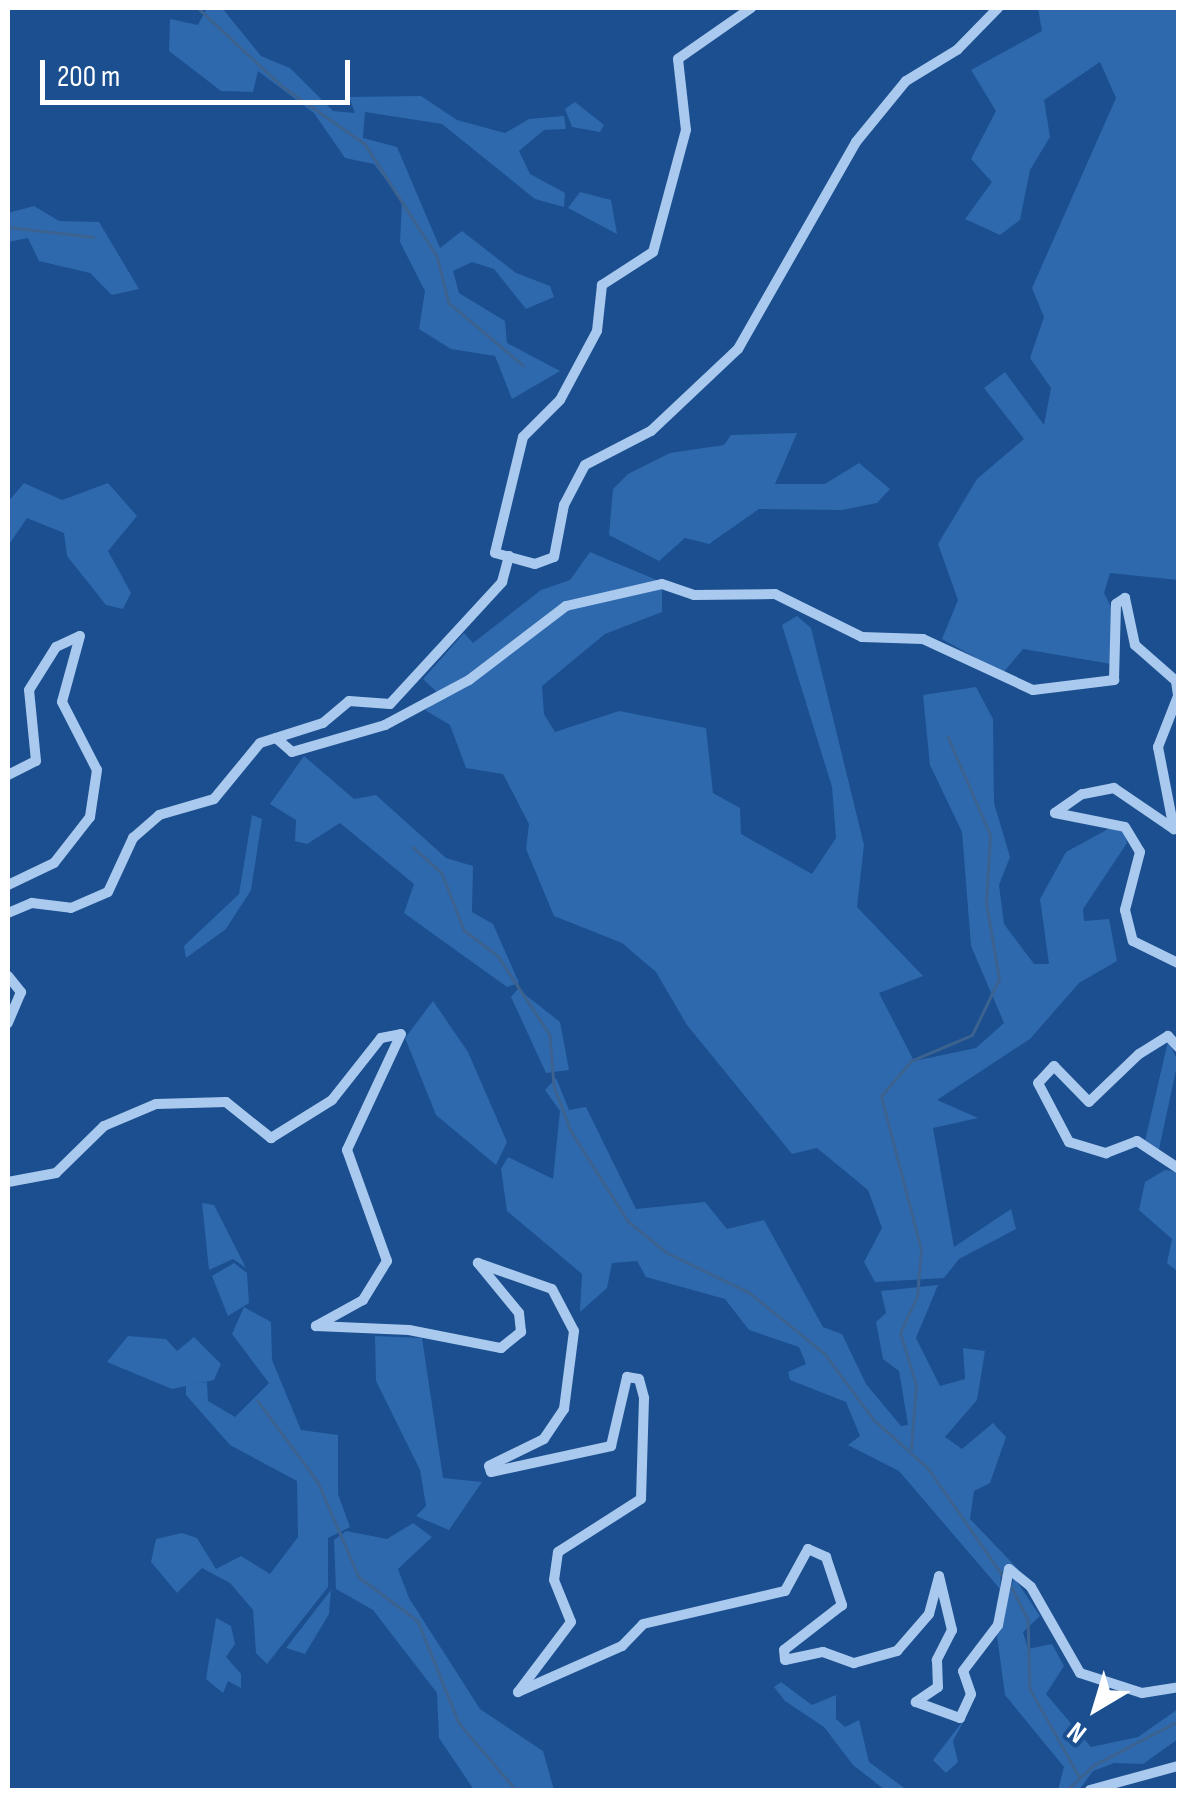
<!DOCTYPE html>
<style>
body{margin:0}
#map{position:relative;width:1186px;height:1798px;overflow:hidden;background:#1b4f8f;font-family:"Sofia Sans Condensed",sans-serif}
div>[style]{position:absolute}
.green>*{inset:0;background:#2e69ad}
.stream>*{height:2.5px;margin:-1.25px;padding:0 1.25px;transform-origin:1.25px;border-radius:1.25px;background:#3c6290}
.minor>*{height:10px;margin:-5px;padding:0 5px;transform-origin:5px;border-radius:5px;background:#a9c9ee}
span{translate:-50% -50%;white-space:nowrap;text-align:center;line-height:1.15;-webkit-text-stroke:8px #1b4f8f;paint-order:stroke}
.frame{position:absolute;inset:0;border:10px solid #fff;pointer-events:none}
.north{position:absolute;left:1046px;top:1658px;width:100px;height:100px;-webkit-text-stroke:8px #1b4f8f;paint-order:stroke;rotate:218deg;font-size:28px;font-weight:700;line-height:40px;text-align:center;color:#fff}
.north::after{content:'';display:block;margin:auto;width:35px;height:45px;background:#fff;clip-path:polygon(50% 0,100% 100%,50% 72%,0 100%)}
.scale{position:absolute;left:40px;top:60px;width:310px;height:45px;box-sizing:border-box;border:5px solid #fff;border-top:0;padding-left:12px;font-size:30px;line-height:35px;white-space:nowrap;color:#fff;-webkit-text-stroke:8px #1b4f8f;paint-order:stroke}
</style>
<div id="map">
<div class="green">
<i style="clip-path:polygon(207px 8px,222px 8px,261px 56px,290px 68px,333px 111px,355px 113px,349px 97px,421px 96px,457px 120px,505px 133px,529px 119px,564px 116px,566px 129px,544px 130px,519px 151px,530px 174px,565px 193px,564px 207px,535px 199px,442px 124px,365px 112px,363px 138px,397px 147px,440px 248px,462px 231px,516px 273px,550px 286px,554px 297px,526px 309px,494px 269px,472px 262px,453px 271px,459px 293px,505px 321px,507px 343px,560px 371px,512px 399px,495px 356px,451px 349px,419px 329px,425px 291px,400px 242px,402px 201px,374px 164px,345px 158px,314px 113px,258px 71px,253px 92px,221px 91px,169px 51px,170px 19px,198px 25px)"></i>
<i style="clip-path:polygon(1038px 8px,1178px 8px,1178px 580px,1110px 573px,1104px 593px,1116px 617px,1117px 665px,1023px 649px,1003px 673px,942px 639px,958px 600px,938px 544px,977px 479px,1024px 439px,984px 388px,1005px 372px,1044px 425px,1051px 388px,1030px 358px,1044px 317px,1032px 288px,1116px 98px,1100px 62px,1044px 100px,1050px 137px,1030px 170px,1020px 220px,1000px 235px,965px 219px,992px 182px,971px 159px,996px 111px,971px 70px,1042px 31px)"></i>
<i style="clip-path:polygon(575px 102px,604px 125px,600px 132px,572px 127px,565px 109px)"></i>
<i style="clip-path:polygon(580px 192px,611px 200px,617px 234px,568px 208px)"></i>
<i style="clip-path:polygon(34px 206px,59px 221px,99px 222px,139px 289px,112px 295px,90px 273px,39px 261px,28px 238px,8px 242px,8px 213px)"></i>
<i style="clip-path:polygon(797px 433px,775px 484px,825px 484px,859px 463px,890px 489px,877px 503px,842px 510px,759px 509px,709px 544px,685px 538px,659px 561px,609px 535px,613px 489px,628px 474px,670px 453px,724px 445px,731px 435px)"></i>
<i style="clip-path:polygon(24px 483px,62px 500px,108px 483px,137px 516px,108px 551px,131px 593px,123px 609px,106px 605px,67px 556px,64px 533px,27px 518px,8px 546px,8px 502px)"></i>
<i style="clip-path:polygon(590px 552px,659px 581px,564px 604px,440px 695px,423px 679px,464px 633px,473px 643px,541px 590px,570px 580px)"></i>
<i style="clip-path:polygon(662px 588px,662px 612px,605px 634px,542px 686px,544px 714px,555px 732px,619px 711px,706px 728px,713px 793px,740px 808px,741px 834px,812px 874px,836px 838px,832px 787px,782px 625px,797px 616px,811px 628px,864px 845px,857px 907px,923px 976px,879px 993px,914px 1061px,976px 1048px,1004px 1023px,971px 946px,962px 832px,930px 765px,923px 695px,976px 687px,993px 719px,994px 803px,1010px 857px,999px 885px,1004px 924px,1034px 964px,1049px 964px,1040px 899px,1066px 852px,1110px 828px,1124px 832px,1127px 843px,1083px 909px,1084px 921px,1109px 919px,1117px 961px,1079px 983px,1030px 1039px,937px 1100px,978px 1118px,933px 1128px,954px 1247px,1011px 1209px,1016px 1229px,959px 1259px,944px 1278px,875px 1282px,864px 1262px,882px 1228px,868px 1190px,817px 1148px,792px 1154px,687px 1025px,656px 972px,622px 943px,554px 916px,526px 849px,529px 824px,503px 774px,466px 768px,450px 725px,425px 710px,569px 609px)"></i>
<i style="clip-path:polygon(304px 756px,354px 799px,376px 795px,446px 858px,473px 866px,472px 912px,493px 924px,519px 983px,507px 987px,404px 913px,414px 884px,340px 823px,307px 844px,295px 841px,296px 820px,270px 804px)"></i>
<i style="clip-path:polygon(252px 815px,262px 819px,251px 890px,226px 929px,186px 958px,184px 946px,239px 894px)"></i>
<i style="clip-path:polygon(518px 989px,560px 1022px,569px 1070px,546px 1073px,511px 997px)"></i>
<i style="clip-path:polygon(433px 1001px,468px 1052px,507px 1142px,496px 1165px,436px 1115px,405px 1038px)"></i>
<i style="clip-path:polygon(1168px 1041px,1178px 1061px,1158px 1154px,1145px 1141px)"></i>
<i style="clip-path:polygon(556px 1078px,569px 1110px,586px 1107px,636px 1209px,705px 1202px,727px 1229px,764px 1220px,823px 1327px,842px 1334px,866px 1384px,901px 1426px,908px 1425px,899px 1371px,883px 1359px,876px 1322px,886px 1313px,881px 1291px,938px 1285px,916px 1338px,940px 1386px,965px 1379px,963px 1348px,985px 1351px,977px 1400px,945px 1437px,962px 1449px,993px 1423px,1006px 1437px,990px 1483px,974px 1491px,970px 1519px,1019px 1570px,1001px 1572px,1000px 1589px,899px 1471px,848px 1445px,860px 1436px,846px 1402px,790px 1380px,788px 1372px,806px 1364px,799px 1347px,749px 1330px,725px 1299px,646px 1277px,637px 1261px,612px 1263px,607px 1288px,580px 1312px,582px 1274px,507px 1211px,501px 1169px,508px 1157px,553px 1179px,560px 1111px,545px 1090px)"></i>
<i style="clip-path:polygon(1165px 1170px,1178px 1172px,1178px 1272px,1167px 1263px,1172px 1239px,1139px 1210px,1145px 1182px)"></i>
<i style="clip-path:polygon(202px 1203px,214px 1205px,246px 1268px,233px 1259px,209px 1270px)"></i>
<i style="clip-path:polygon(234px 1263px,247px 1273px,249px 1303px,228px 1316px,212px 1276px)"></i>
<i style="clip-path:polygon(244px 1307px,271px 1322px,272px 1360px,301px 1430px,338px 1435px,338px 1494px,350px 1527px,328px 1538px,328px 1587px,267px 1664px,256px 1653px,253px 1610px,230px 1583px,202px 1568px,177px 1593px,151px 1562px,156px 1539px,182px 1533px,197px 1538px,216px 1569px,241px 1556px,270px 1574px,298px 1537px,297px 1481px,230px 1445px,186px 1395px,186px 1385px,207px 1382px,208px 1401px,235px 1417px,269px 1383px,232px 1334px)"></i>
<i style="clip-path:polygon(128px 1336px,166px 1339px,177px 1351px,194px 1337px,221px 1364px,214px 1380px,172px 1389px,107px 1362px)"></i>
<i style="clip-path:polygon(375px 1336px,422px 1338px,443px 1478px,482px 1482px,449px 1530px,416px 1516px,426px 1506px,420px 1470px,376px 1381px)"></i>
<i style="clip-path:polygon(413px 1523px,432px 1537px,398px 1569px,409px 1598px,480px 1709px,543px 1751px,554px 1790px,474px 1790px,439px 1738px,437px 1693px,373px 1610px,336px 1589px,334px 1540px,346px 1531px,387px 1539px)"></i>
<i style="clip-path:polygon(1014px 1577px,1040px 1616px,1023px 1632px,1028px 1649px,1052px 1644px,1064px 1666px,1046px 1694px,1091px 1747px,1138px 1737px,1178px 1709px,1178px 1739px,1143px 1764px,1114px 1763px,1093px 1771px,1079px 1790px,1058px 1790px,1064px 1767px,1005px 1695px,997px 1636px)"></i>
<i style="clip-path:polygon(331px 1590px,329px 1614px,305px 1654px,286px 1648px)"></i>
<i style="clip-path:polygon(216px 1618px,231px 1626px,235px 1644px,226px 1657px,241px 1674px,241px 1688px,228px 1681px,223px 1693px,206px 1679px)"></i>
<i style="clip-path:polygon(781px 1682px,812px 1705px,836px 1695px,836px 1719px,845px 1727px,859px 1720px,869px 1762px,907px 1790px,885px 1790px,853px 1765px,824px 1727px,785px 1701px,774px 1687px)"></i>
<i style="clip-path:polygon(966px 1717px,953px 1741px,958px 1762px,946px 1773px,933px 1760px)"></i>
</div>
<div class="stream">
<i style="left:198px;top:8px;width:115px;rotate:42.9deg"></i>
<i style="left:282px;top:86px;width:101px;rotate:34.9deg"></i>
<i style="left:365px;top:144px;width:133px;rotate:57.3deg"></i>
<i style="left:437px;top:256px;width:49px;rotate:75.7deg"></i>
<i style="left:449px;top:303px;width:97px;rotate:40deg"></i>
<i style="left:8px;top:227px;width:86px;rotate:6.7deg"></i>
<i style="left:8px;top:752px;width:1px;rotate:45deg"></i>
<i style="left:413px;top:847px;width:39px;rotate:42deg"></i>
<i style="left:442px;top:873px;width:61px;rotate:68.9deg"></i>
<i style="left:464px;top:930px;width:43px;rotate:37.4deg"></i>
<i style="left:498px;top:956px;width:95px;rotate:56.6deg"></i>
<i style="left:550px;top:1035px;width:51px;rotate:85.5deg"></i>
<i style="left:554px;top:1086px;width:48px;rotate:69.3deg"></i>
<i style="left:571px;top:1131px;width:107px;rotate:57.7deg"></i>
<i style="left:628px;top:1221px;width:49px;rotate:39.2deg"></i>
<i style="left:666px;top:1252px;width:93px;rotate:26deg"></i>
<i style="left:750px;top:1293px;width:97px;rotate:39.1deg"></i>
<i style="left:825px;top:1354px;width:82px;rotate:53.4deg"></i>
<i style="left:874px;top:1420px;width:72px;rotate:41.6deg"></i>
<i style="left:928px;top:1468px;width:131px;rotate:55.2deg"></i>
<i style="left:258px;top:1401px;width:101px;rotate:53.5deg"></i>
<i style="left:318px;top:1482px;width:103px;rotate:66.7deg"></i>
<i style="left:359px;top:1577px;width:74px;rotate:36.7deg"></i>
<i style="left:418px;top:1621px;width:110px;rotate:68.1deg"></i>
<i style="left:459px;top:1723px;width:88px;rotate:49.6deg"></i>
<i style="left:911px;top:1449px;width:64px;rotate:-85.5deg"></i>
<i style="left:916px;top:1385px;width:54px;rotate:-107.1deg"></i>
<i style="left:900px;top:1333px;width:41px;rotate:-65.3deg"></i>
<i style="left:917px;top:1296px;width:46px;rotate:-85deg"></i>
<i style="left:921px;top:1250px;width:159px;rotate:-104.6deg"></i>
<i style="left:881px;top:1096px;width:46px;rotate:-49.4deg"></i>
<i style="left:911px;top:1061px;width:66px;rotate:-23.1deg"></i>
<i style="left:972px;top:1035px;width:62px;rotate:-64.3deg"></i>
<i style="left:999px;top:979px;width:77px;rotate:-99.7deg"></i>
<i style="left:986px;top:903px;width:68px;rotate:-86.6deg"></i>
<i style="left:990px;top:835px;width:106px;rotate:-113.4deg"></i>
<i style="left:1011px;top:1586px;width:37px;rotate:63deg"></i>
<i style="left:1028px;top:1619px;width:70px;rotate:88.4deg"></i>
<i style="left:1030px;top:1689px;width:100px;rotate:60.6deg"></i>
<i style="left:1067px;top:1790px;width:37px;rotate:-43deg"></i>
<i style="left:1094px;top:1765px;width:95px;rotate:-27.6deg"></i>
</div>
<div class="minor">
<i style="left:751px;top:8px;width:89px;rotate:145.1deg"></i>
<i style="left:678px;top:59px;width:71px;rotate:83.6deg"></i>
<i style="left:686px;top:130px;width:126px;rotate:105.1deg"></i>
<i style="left:653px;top:252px;width:61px;rotate:147.1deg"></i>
<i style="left:602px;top:285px;width:46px;rotate:96.2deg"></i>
<i style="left:597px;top:331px;width:78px;rotate:118.2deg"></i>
<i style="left:560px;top:400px;width:52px;rotate:135deg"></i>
<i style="left:523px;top:437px;width:119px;rotate:103.6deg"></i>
<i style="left:495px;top:553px;width:41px;rotate:15.4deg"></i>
<i style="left:535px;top:564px;width:20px;rotate:-20deg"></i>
<i style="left:554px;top:557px;width:53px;rotate:-79.1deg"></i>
<i style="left:564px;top:505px;width:45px;rotate:-62.3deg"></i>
<i style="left:585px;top:465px;width:74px;rotate:-27.3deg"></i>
<i style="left:651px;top:431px;width:120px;rotate:-43.3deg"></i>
<i style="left:738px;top:349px;width:238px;rotate:-60.3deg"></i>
<i style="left:856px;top:142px;width:79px;rotate:-50.7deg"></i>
<i style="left:906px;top:81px;width:60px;rotate:-31.3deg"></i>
<i style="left:957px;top:50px;width:59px;rotate:-45.7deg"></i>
<i style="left:1178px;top:696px;width:55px;rotate:111.4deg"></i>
<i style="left:1158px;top:747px;width:84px;rotate:79deg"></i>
<i style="left:1174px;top:829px;width:73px;rotate:-145.7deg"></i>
<i style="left:1114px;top:788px;width:33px;rotate:169deg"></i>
<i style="left:1082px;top:794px;width:33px;rotate:145deg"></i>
<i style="left:1055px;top:813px;width:71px;rotate:11.3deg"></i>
<i style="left:1125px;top:827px;width:29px;rotate:59deg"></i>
<i style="left:1140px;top:852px;width:60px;rotate:104.5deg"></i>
<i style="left:1125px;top:910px;width:32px;rotate:76deg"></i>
<i style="left:1133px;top:941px;width:50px;rotate:26.1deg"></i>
<i style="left:276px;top:738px;width:21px;rotate:41deg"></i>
<i style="left:292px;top:752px;width:97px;rotate:-16.2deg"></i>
<i style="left:385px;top:725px;width:95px;rotate:-28.2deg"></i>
<i style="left:469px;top:680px;width:122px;rotate:-37.3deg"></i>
<i style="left:566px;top:606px;width:98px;rotate:-12.9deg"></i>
<i style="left:662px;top:584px;width:34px;rotate:19deg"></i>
<i style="left:694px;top:595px;width:81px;rotate:-0.7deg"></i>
<i style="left:775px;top:594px;width:97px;rotate:26.3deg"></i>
<i style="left:862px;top:637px;width:61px;rotate:1.9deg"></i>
<i style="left:923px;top:639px;width:121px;rotate:24.9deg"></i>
<i style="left:1033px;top:690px;width:82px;rotate:-7deg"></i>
<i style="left:1114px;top:680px;width:76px;rotate:-88.5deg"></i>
<i style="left:1116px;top:604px;width:11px;rotate:-34deg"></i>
<i style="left:1125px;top:598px;width:48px;rotate:78deg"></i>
<i style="left:1135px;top:645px;width:55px;rotate:41.3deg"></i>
<i style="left:1176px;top:681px;width:14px;rotate:82deg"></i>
<i style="left:8px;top:775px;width:31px;rotate:-27deg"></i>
<i style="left:36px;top:761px;width:71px;rotate:-95.6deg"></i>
<i style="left:29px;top:690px;width:51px;rotate:-57.9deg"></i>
<i style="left:56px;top:647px;width:26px;rotate:-25deg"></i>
<i style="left:80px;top:636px;width:68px;rotate:105.3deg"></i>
<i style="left:62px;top:702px;width:76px;rotate:62.8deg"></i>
<i style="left:97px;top:770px;width:48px;rotate:98.5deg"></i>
<i style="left:90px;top:817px;width:58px;rotate:128deg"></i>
<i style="left:54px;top:863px;width:51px;rotate:154.4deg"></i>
<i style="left:8px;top:913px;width:26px;rotate:-23deg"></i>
<i style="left:32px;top:903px;width:39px;rotate:7deg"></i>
<i style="left:71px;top:908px;width:40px;rotate:-23.4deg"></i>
<i style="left:108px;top:892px;width:60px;rotate:-65.2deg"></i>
<i style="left:133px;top:838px;width:35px;rotate:-41deg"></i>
<i style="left:159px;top:815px;width:57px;rotate:-16.2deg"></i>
<i style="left:214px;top:799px;width:72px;rotate:-50.6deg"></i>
<i style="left:260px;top:743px;width:66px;rotate:-17.6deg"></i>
<i style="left:323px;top:723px;width:34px;rotate:-40deg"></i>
<i style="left:349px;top:701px;width:41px;rotate:4.2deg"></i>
<i style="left:390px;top:704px;width:166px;rotate:-47.4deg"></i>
<i style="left:502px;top:582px;width:27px;rotate:-75deg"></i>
<i style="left:8px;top:976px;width:21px;rotate:51deg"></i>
<i style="left:21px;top:992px;width:34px;rotate:113deg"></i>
<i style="left:1178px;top:1047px;width:15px;rotate:-132deg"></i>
<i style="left:1168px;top:1036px;width:34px;rotate:148deg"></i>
<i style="left:1139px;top:1054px;width:69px;rotate:136.2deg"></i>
<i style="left:1089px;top:1102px;width:50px;rotate:-134.2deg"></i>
<i style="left:1054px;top:1066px;width:23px;rotate:133deg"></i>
<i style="left:1038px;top:1083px;width:67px;rotate:62.3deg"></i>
<i style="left:1069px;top:1142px;width:39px;rotate:17deg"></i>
<i style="left:1106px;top:1153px;width:33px;rotate:-21deg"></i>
<i style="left:1137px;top:1141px;width:49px;rotate:33.4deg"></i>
<i style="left:8px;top:1182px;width:49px;rotate:-10.6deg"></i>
<i style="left:56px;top:1173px;width:67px;rotate:-44.4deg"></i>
<i style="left:104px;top:1126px;width:56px;rotate:-22.9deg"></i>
<i style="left:156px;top:1104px;width:70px;rotate:-1.6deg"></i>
<i style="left:226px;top:1102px;width:58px;rotate:38.7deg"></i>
<i style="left:271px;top:1138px;width:72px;rotate:-31.9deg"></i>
<i style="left:332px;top:1100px;width:79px;rotate:-51.7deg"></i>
<i style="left:381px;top:1038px;width:20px;rotate:-11deg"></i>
<i style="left:401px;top:1034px;width:128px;rotate:115deg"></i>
<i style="left:347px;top:1150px;width:118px;rotate:70.2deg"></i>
<i style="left:387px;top:1261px;width:46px;rotate:121.6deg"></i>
<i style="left:363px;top:1300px;width:54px;rotate:151deg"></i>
<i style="left:316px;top:1326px;width:93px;rotate:2.5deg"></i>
<i style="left:409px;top:1330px;width:94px;rotate:11.1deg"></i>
<i style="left:501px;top:1348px;width:26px;rotate:-39deg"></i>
<i style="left:521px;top:1332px;width:19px;rotate:-96deg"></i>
<i style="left:519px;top:1313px;width:65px;rotate:-129.4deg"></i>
<i style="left:478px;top:1263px;width:78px;rotate:19.4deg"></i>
<i style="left:552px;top:1289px;width:47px;rotate:62.4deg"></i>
<i style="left:574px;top:1331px;width:79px;rotate:97.3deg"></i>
<i style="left:564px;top:1409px;width:36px;rotate:124deg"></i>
<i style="left:544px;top:1439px;width:61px;rotate:153.9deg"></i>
<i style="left:489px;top:1466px;width:6px;rotate:72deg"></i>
<i style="left:491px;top:1472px;width:123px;rotate:-12.2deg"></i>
<i style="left:611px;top:1446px;width:71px;rotate:-76.9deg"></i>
<i style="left:627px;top:1377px;width:12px;rotate:9deg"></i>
<i style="left:639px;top:1379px;width:20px;rotate:75deg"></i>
<i style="left:644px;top:1398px;width:101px;rotate:91.7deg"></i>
<i style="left:641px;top:1499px;width:98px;rotate:147.4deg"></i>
<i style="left:558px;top:1552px;width:28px;rotate:98deg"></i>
<i style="left:554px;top:1580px;width:45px;rotate:68deg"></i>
<i style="left:571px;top:1622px;width:88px;rotate:127.1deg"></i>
<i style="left:518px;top:1692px;width:114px;rotate:-23.9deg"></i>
<i style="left:622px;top:1646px;width:30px;rotate:-46deg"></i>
<i style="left:643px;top:1624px;width:146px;rotate:-13.1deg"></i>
<i style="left:785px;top:1591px;width:48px;rotate:-61.3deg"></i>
<i style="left:808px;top:1549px;width:20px;rotate:24deg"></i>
<i style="left:826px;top:1557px;width:51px;rotate:71.6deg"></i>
<i style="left:842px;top:1605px;width:73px;rotate:142.2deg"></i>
<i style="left:784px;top:1650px;width:10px;rotate:84deg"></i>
<i style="left:785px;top:1660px;width:39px;rotate:-12deg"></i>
<i style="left:823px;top:1652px;width:33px;rotate:20deg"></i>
<i style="left:854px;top:1663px;width:45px;rotate:-15.6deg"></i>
<i style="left:897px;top:1651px;width:49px;rotate:-49.1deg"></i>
<i style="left:929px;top:1614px;width:39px;rotate:-75deg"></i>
<i style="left:939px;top:1576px;width:56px;rotate:76.5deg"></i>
<i style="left:952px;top:1630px;width:34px;rotate:117deg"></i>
<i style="left:937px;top:1660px;width:27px;rotate:88deg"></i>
<i style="left:938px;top:1687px;width:27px;rotate:146deg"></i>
<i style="left:916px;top:1702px;width:47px;rotate:20deg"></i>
<i style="left:960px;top:1718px;width:26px;rotate:-65deg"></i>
<i style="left:971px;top:1694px;width:24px;rotate:-109deg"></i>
<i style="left:963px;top:1671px;width:58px;rotate:-52.7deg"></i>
<i style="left:998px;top:1625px;width:57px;rotate:-78.9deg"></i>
<i style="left:1009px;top:1569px;width:28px;rotate:39deg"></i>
<i style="left:1031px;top:1587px;width:99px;rotate:60.3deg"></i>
<i style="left:1080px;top:1673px;width:65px;rotate:17.9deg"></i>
<i style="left:1142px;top:1693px;width:36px;rotate:-9deg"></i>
<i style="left:1090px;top:1790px;width:91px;rotate:-15.3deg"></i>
</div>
<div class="frame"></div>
<div class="north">N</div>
<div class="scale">200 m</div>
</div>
